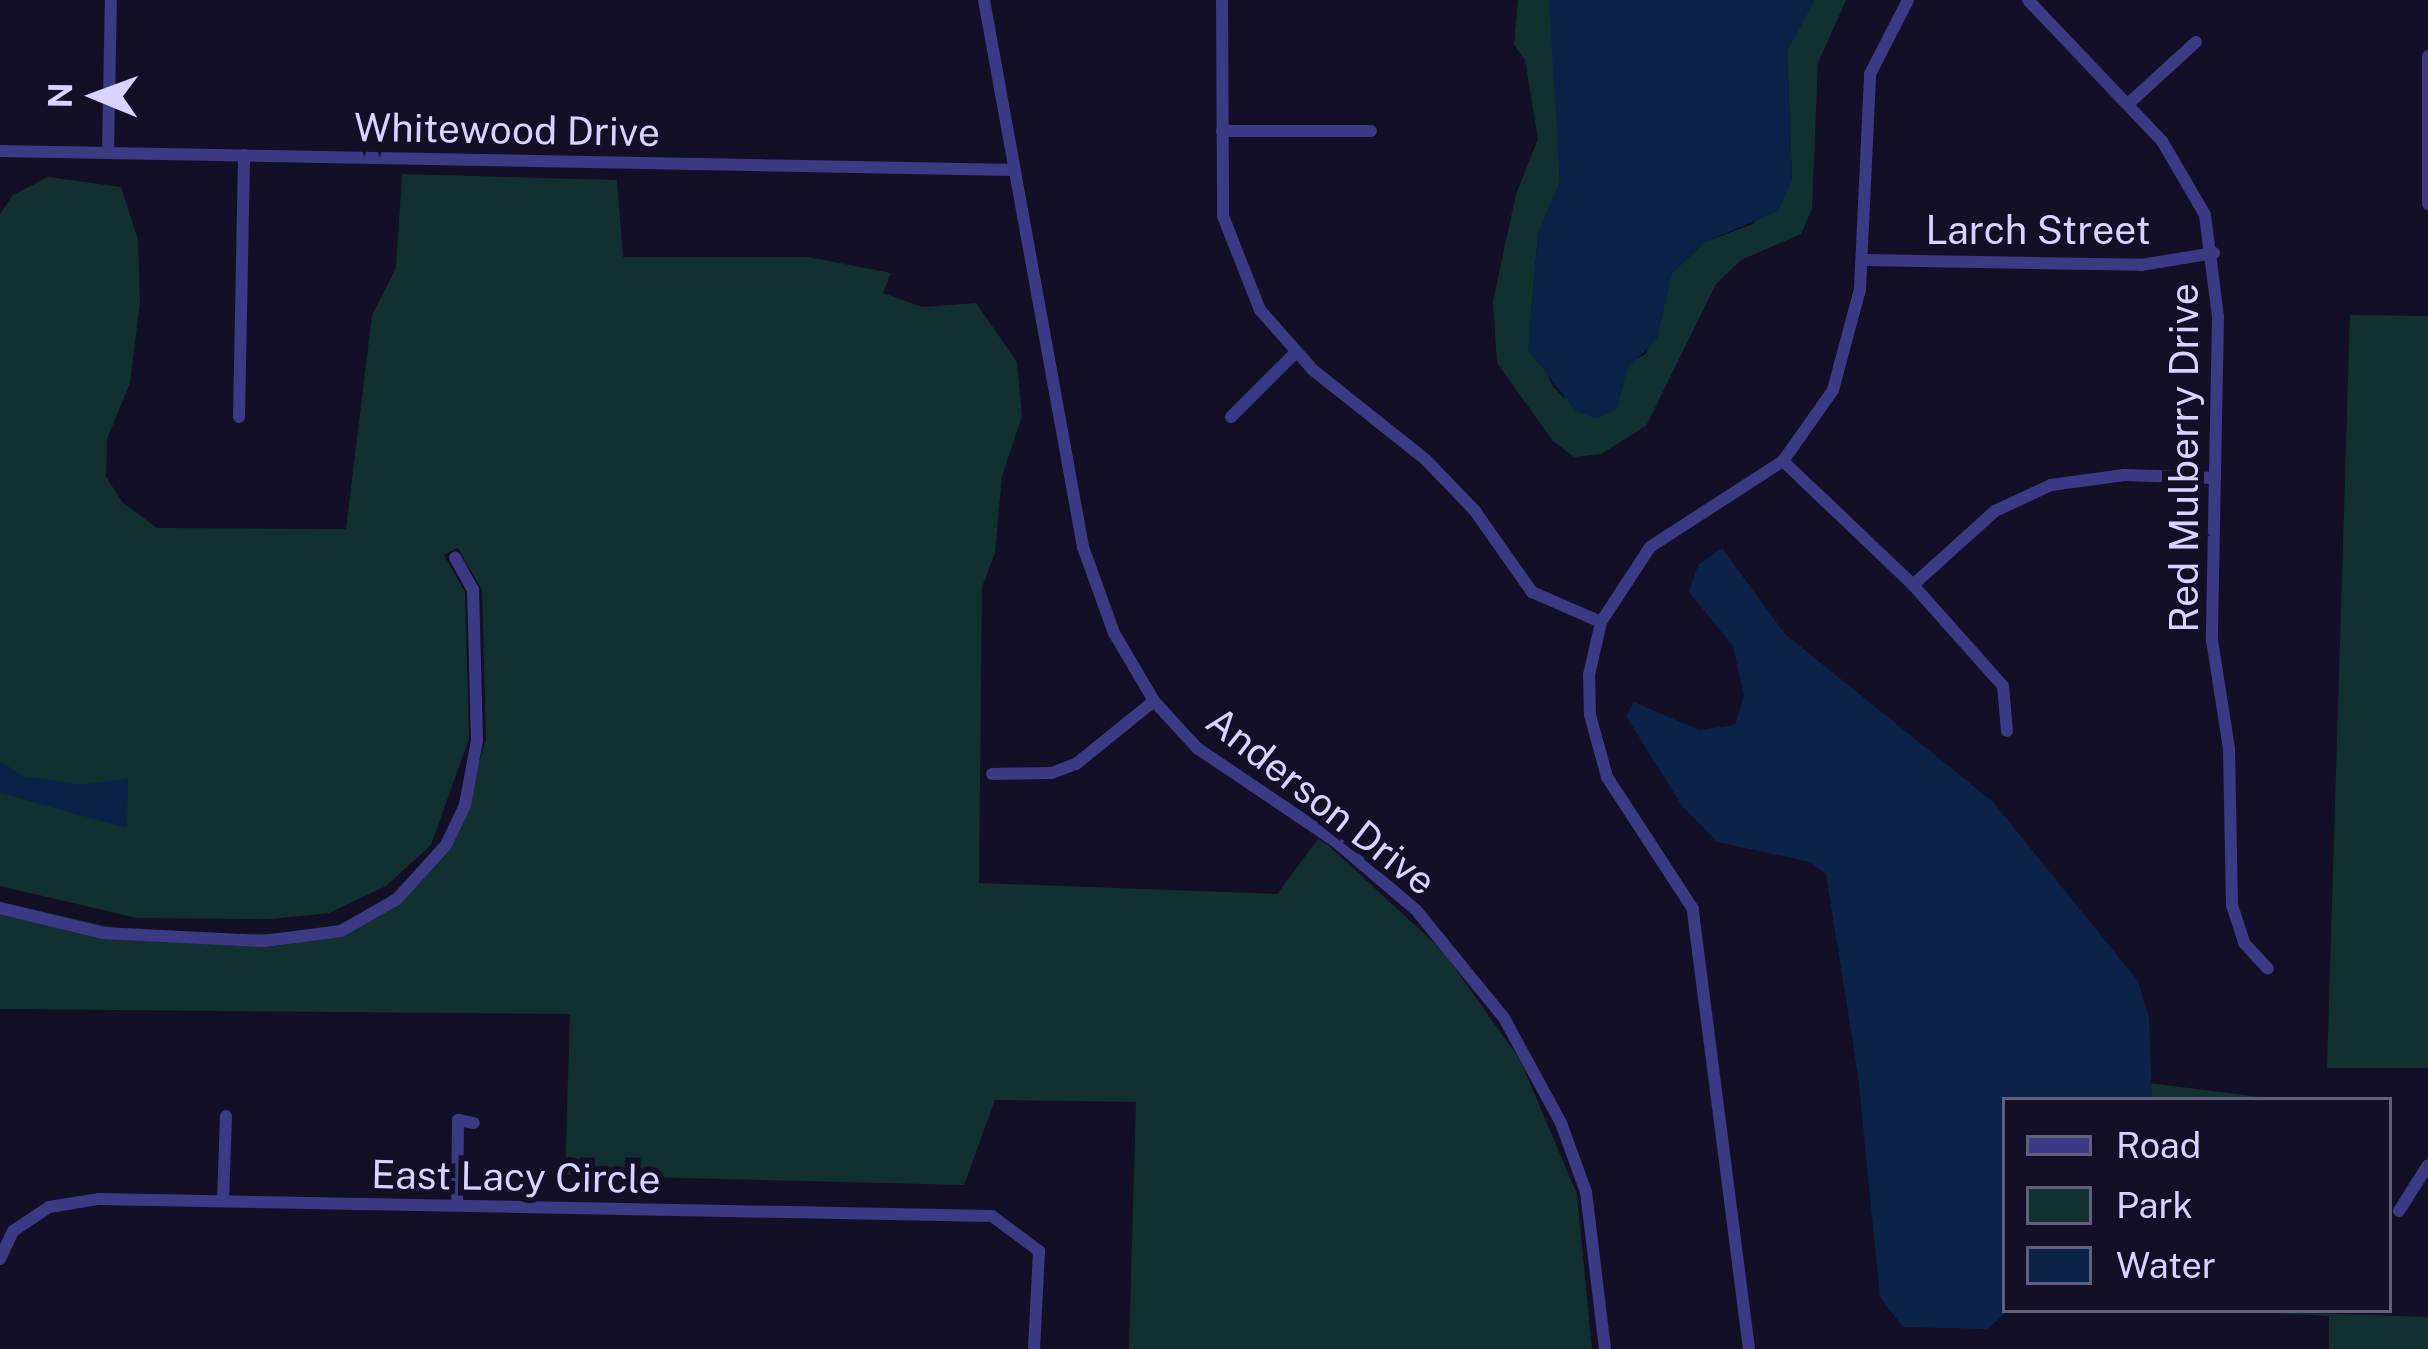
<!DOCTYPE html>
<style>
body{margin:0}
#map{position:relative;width:2428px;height:1349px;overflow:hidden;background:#130f26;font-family:"Public Sans",sans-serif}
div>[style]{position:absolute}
.green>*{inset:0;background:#12302f}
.water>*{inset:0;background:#0c2248}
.minor>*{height:12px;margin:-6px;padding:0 6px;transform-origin:6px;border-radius:6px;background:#3d3a85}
span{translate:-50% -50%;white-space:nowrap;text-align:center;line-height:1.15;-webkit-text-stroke:12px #130f26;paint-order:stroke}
.street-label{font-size:39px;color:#d9d4ff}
.legend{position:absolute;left:2002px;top:1097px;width:390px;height:216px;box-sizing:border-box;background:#130f26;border:3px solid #625e7d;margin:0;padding:15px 21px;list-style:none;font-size:36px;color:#d9d4ff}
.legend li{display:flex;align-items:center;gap:24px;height:60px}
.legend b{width:60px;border:3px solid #625e7d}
.north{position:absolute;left:36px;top:36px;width:120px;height:120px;-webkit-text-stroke:9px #130f26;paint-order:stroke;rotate:271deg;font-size:33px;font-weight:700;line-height:48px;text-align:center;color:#d9d4ff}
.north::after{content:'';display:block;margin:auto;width:42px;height:54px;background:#d9d4ff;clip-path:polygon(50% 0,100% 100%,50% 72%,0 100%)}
</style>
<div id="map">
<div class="green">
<i style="clip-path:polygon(1518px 0,1549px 0,1552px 17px,1560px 182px,1538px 234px,1530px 326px,1552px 386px,1564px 398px,1646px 354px,1672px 273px,1705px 242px,1753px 224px,1792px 179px,1787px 51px,1814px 0,1846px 0,1818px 63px,1812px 209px,1801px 234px,1741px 260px,1716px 284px,1646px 426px,1601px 454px,1574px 457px,1553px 441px,1497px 363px,1493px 301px,1516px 194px,1538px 139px,1525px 60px,1514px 45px)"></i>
<i style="clip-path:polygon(402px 174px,617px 180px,623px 257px,808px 257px,891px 273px,883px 293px,922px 307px,976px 303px,1017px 362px,1022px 416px,1002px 476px,995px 553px,982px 587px,979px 883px,1277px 894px,1318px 839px,1329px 846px,1443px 951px,1520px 1060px,1577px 1194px,1592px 1349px,1129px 1349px,1136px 1102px,995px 1100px,964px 1185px,565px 1175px,570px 1014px,0 1009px,0 902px,137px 933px,271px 934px,332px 928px,395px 899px,463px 815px,486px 739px,482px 590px,458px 548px,444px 555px,465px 592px,469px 739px,431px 845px,386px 886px,329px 913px,271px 919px,137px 918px,0 886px,0 214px,13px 195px,48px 177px,121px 187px,138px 240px,140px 302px,130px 383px,107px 439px,106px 477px,123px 503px,157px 528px,346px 529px,372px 315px,396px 268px)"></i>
<i style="clip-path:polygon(2350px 315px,2428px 316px,2428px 1068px,2327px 1068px)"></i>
<i style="clip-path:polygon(2149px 1083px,2284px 1100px,2152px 1100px)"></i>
<i style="clip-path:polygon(2223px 1310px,2428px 1317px,2428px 1349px,2329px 1349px,2329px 1316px)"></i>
</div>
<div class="water">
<i style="clip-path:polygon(1549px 0,1814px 0,1787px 51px,1792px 180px,1778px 211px,1705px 242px,1672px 273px,1657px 339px,1627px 369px,1617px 409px,1597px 418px,1577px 412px,1528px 350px,1538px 234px,1560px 182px)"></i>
<i style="clip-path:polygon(1722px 548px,1785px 634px,1993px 802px,2138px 981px,2149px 1017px,2152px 1100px,2005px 1100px,2009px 1310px,1987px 1329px,1903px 1327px,1880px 1297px,1858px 1075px,1826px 874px,1810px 862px,1717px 842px,1682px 806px,1626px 716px,1634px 702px,1699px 730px,1735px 725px,1744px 696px,1733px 646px,1689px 592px,1698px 565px)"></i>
<i style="clip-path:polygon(0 761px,23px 776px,81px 785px,128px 778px,127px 828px,0 793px)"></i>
</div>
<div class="minor">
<i style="left:984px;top:0;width:556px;rotate:79.74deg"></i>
<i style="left:1083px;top:547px;width:91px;rotate:70.2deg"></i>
<i style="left:1114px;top:633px;width:79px;rotate:59.5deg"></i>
<i style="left:1154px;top:701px;width:64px;rotate:47.5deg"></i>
<i style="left:1197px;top:748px;width:166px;rotate:34deg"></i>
<i style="left:1335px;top:841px;width:106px;rotate:40.4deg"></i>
<i style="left:1416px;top:910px;width:139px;rotate:50.8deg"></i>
<i style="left:1504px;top:1018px;width:119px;rotate:61.5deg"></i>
<i style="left:1561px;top:1123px;width:73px;rotate:70.1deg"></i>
<i style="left:1586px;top:1192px;width:158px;rotate:83.1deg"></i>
<i style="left:1222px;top:0;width:216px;rotate:89.7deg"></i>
<i style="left:1223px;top:216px;width:101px;rotate:68.5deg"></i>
<i style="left:1260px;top:310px;width:80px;rotate:48.5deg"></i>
<i style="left:1313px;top:370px;width:144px;rotate:38.5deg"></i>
<i style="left:1426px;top:460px;width:71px;rotate:46.1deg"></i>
<i style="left:1475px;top:511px;width:99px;rotate:54.9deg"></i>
<i style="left:1532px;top:592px;width:75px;rotate:23.5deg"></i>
<i style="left:2028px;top:0;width:195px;rotate:46.5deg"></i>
<i style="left:2162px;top:141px;width:86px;rotate:59.8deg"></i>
<i style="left:2205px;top:215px;width:103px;rotate:82.7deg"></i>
<i style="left:2218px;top:317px;width:323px;rotate:91.1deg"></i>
<i style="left:2212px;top:640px;width:110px;rotate:81.1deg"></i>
<i style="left:2229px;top:749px;width:156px;rotate:88.9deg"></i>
<i style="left:2232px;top:905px;width:40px;rotate:72deg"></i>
<i style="left:2244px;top:943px;width:35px;rotate:47deg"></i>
<i style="left:2428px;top:56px;width:148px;rotate:90deg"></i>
<i style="left:2128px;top:104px;width:92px;rotate:-42.4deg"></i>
<i style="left:1222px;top:131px;width:149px"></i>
<i style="left:0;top:151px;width:1014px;rotate:1.07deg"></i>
<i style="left:108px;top:151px;width:151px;rotate:-88.9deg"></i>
<i style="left:1863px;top:260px;width:278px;rotate:1deg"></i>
<i style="left:2141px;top:265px;width:74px;rotate:-9.3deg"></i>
<i style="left:239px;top:417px;width:262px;rotate:-88.9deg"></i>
<i style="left:1231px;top:417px;width:91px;rotate:-45deg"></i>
<i style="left:1783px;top:461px;width:180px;rotate:43.6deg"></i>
<i style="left:1913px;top:585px;width:135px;rotate:48.3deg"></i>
<i style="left:2003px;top:686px;width:45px;rotate:84.9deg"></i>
<i style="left:1913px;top:585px;width:110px;rotate:-42.1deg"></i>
<i style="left:1995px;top:511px;width:62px;rotate:-24.9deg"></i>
<i style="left:2051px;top:485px;width:74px;rotate:-7.8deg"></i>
<i style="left:2124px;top:475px;width:91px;rotate:1.9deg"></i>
<i style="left:992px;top:774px;width:60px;rotate:-1deg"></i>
<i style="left:1052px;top:773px;width:26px;rotate:-21deg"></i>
<i style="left:1076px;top:764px;width:100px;rotate:-38.9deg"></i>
<i style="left:0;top:908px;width:106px;rotate:13.6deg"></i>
<i style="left:103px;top:933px;width:160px;rotate:2.9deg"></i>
<i style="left:263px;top:941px;width:79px;rotate:-7.3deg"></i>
<i style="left:341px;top:931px;width:64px;rotate:-29.7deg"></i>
<i style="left:397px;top:899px;width:73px;rotate:-47.8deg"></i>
<i style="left:446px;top:845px;width:44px;rotate:-64.6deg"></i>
<i style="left:465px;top:805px;width:66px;rotate:-79.5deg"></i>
<i style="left:477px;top:740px;width:150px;rotate:-91.5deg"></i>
<i style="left:473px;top:590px;width:37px;rotate:-119deg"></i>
<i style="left:223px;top:1201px;width:85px;rotate:-88deg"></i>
<i style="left:457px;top:1205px;width:85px;rotate:-89.3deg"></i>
<i style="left:458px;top:1120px;width:16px;rotate:11deg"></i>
<i style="left:2399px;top:1211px;width:54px;rotate:-57.8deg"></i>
<i style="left:0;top:1259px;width:31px;rotate:-65deg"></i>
<i style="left:13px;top:1231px;width:43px;rotate:-33.7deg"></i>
<i style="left:49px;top:1207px;width:51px;rotate:-9.1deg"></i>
<i style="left:99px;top:1199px;width:893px;rotate:1.09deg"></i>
<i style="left:992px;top:1216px;width:59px;rotate:36.7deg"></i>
<i style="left:1039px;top:1251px;width:98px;rotate:92.9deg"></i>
<i style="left:1749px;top:1349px;width:444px;rotate:-97.3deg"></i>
<i style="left:1693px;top:909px;width:158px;rotate:-123.1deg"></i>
<i style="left:1607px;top:777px;width:64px;rotate:-105.3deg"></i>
<i style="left:1590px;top:715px;width:40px;rotate:-91.4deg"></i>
<i style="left:1589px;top:675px;width:54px;rotate:-77.2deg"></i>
<i style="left:1601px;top:622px;width:90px;rotate:-56.8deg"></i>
<i style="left:1650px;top:547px;width:158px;rotate:-32.9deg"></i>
<i style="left:1783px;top:461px;width:87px;rotate:-54.8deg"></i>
<i style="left:1833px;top:390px;width:105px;rotate:-75deg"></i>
<i style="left:1860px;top:289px;width:215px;rotate:-87.3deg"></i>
<i style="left:1870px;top:74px;width:83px;rotate:-62.8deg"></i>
</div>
<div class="street-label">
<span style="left:507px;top:130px;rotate:1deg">Whitewood Drive</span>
<span style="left:2038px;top:230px">Larch Street</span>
<span style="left:2184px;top:458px;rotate:-90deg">Red Mulberry Drive</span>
<span style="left:1321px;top:801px;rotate:38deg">Anderson Drive</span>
<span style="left:516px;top:1177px;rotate:1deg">East Lacy Circle</span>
</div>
<ul class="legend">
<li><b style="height:15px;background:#3d3a85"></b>Road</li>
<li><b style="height:33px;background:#12302f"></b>Park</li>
<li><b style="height:33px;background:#0c2248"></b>Water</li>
</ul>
<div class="north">N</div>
</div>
